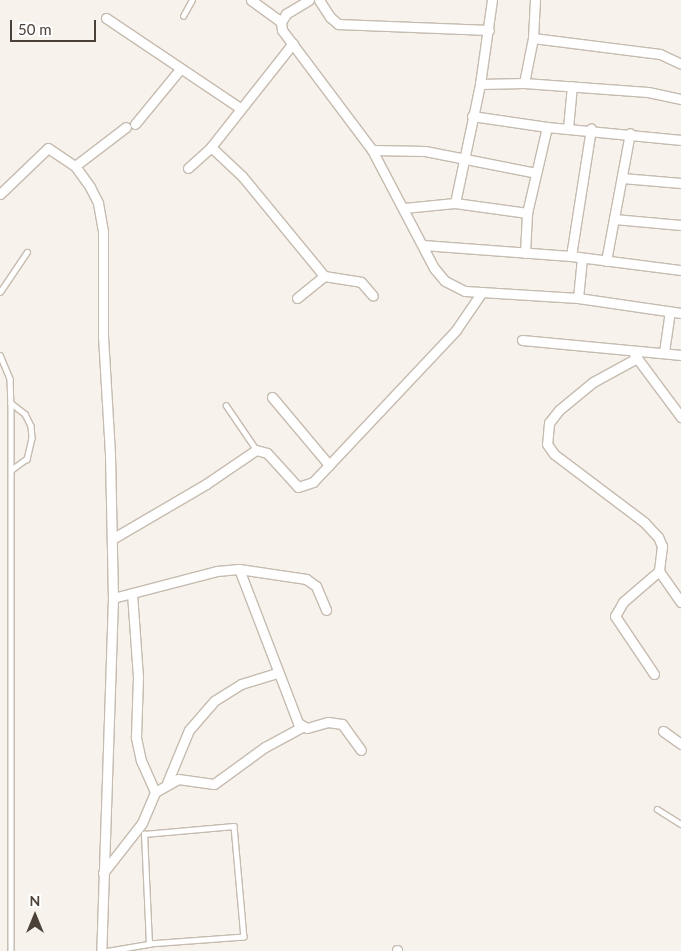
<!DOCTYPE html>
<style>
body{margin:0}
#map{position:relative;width:681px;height:951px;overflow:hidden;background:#f7f2eb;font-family:Lato,sans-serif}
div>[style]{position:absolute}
.roads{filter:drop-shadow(1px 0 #c6bbaf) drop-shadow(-1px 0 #c6bbaf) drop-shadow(0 1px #c6bbaf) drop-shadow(0 -1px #c6bbaf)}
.lane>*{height:4.5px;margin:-2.25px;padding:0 2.25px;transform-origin:2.25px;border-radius:2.25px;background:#fff}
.street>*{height:9px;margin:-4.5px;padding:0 4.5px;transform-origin:4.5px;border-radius:4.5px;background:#fff}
span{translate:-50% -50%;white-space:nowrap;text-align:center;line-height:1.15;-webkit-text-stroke:4px #fff;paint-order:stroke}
.north{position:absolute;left:10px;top:891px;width:50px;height:50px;-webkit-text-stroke:4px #fff;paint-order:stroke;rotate:0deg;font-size:14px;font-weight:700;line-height:20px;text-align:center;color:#4c4138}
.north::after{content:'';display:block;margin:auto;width:18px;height:22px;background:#4c4138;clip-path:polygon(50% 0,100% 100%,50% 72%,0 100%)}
.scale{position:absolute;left:10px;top:20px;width:86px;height:22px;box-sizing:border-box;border:2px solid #4c4138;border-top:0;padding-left:6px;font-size:15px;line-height:18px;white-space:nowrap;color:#4c4138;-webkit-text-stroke:4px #fff;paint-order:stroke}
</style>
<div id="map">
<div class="roads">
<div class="lane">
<i style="left:183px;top:16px;width:18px;rotate:-61deg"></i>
<i style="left:0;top:292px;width:48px;rotate:-56deg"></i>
<i style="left:0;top:355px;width:26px;rotate:67deg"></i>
<i style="left:10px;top:379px;width:24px;rotate:88deg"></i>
<i style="left:11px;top:403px;width:548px;rotate:90deg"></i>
<i style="left:11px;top:403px;width:18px;rotate:38deg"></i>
<i style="left:25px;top:414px;width:13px;rotate:63deg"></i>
<i style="left:31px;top:426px;width:12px;rotate:85deg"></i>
<i style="left:32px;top:438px;width:22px;rotate:103deg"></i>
<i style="left:27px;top:459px;width:19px;rotate:144deg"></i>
<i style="left:226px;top:405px;width:53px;rotate:55.7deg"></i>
<i style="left:657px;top:809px;width:28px;rotate:32deg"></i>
<i style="left:107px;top:951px;width:43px;rotate:-9.5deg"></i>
<i style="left:149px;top:944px;width:110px;rotate:-92.6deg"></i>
<i style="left:144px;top:834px;width:90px;rotate:-5.1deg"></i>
<i style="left:234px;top:826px;width:111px;rotate:84.9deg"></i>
<i style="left:244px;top:937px;width:95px;rotate:175.8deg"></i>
</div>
<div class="street">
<i style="left:251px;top:0;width:37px;rotate:36deg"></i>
<i style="left:309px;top:0;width:27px;rotate:149deg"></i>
<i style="left:286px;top:14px;width:9px;rotate:122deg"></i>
<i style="left:281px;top:22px;width:8px;rotate:83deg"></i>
<i style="left:282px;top:30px;width:150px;rotate:53.1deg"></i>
<i style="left:372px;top:150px;width:133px;rotate:62.3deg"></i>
<i style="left:434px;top:268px;width:17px;rotate:50deg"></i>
<i style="left:445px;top:281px;width:22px;rotate:27deg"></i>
<i style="left:465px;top:291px;width:113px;rotate:3.5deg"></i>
<i style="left:578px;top:298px;width:104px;rotate:8.3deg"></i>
<i style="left:319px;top:0;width:20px;rotate:57deg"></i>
<i style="left:330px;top:17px;width:11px;rotate:41deg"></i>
<i style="left:338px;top:24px;width:151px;rotate:2.3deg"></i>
<i style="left:106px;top:18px;width:161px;rotate:33.9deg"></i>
<i style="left:533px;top:38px;width:128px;rotate:7.2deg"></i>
<i style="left:660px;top:54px;width:23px;rotate:25deg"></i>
<i style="left:524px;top:83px;width:46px;rotate:-78.7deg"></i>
<i style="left:533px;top:38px;width:38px;rotate:-87deg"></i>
<i style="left:480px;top:84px;width:85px;rotate:-81.9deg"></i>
<i style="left:472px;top:116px;width:76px;rotate:8.3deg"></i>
<i style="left:547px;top:127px;width:135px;rotate:5.5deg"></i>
<i style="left:135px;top:124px;width:72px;rotate:-50.6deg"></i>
<i style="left:568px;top:128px;width:42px;rotate:-84.6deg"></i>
<i style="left:211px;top:147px;width:42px;rotate:43.1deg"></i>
<i style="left:242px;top:176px;width:129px;rotate:50.6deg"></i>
<i style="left:324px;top:276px;width:37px;rotate:9deg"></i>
<i style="left:361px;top:282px;width:18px;rotate:49deg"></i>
<i style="left:372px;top:150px;width:53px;rotate:1.1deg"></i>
<i style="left:425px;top:151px;width:113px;rotate:11.2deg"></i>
<i style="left:75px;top:166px;width:64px;rotate:-37.4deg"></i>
<i style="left:188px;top:168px;width:31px;rotate:-42deg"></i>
<i style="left:211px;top:147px;width:132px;rotate:-51.7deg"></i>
<i style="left:622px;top:178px;width:59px;rotate:4.8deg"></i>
<i style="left:0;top:194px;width:66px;rotate:-43.8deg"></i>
<i style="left:48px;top:148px;width:32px;rotate:34deg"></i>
<i style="left:75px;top:166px;width:26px;rotate:54deg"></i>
<i style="left:90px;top:187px;width:18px;rotate:63deg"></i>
<i style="left:98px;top:203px;width:29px;rotate:80deg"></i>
<i style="left:103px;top:232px;width:104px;rotate:90deg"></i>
<i style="left:103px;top:336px;width:119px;rotate:86.6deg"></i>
<i style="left:110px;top:455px;width:143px;rotate:88.8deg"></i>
<i style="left:113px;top:598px;width:353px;rotate:91.9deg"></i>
<i style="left:455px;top:203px;width:122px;rotate:-78.1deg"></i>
<i style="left:480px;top:84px;width:44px;rotate:-1.3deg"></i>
<i style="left:524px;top:83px;width:124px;rotate:4.2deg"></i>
<i style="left:648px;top:92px;width:34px;rotate:12deg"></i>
<i style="left:404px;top:208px;width:51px;rotate:-5.6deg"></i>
<i style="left:455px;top:203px;width:73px;rotate:7.9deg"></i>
<i style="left:614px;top:219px;width:67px;rotate:5.1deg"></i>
<i style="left:423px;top:245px;width:148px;rotate:4.3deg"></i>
<i style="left:571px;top:256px;width:111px;rotate:7.3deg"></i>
<i style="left:525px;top:253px;width:40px;rotate:-87.1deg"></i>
<i style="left:527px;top:213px;width:88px;rotate:-76.9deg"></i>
<i style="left:571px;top:256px;width:129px;rotate:-81.1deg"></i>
<i style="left:606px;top:261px;width:130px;rotate:-79.4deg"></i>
<i style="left:297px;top:298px;width:35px;rotate:-39deg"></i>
<i style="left:578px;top:298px;width:40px;rotate:-84.3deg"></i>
<i style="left:522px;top:340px;width:160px;rotate:5.4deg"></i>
<i style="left:664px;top:352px;width:41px;rotate:-81.7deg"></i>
<i style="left:634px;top:354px;width:79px;rotate:53.3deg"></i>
<i style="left:637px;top:358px;width:50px;rotate:151.4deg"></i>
<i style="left:593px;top:382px;width:44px;rotate:140.5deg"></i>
<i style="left:559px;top:410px;width:16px;rotate:128deg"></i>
<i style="left:549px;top:423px;width:21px;rotate:95deg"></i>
<i style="left:547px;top:444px;width:12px;rotate:55deg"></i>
<i style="left:554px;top:454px;width:113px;rotate:37.1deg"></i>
<i style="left:644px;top:522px;width:21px;rotate:47deg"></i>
<i style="left:658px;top:537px;width:10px;rotate:66deg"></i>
<i style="left:662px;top:546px;width:25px;rotate:97deg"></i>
<i style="left:659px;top:571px;width:38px;rotate:55deg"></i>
<i style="left:272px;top:397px;width:89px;rotate:50deg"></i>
<i style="left:112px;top:539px;width:109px;rotate:-30.3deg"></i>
<i style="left:206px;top:484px;width:60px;rotate:-34.2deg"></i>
<i style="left:256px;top:450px;width:11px;rotate:15deg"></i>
<i style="left:267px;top:453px;width:46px;rotate:47.6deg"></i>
<i style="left:298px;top:487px;width:16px;rotate:-18deg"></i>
<i style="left:313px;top:482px;width:209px;rotate:-46.7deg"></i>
<i style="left:456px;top:330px;width:46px;rotate:-55.6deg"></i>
<i style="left:239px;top:569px;width:165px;rotate:69deg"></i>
<i style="left:298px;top:723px;width:10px;rotate:29deg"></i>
<i style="left:307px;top:728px;width:22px;rotate:-16deg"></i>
<i style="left:328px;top:722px;width:14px;rotate:8deg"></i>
<i style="left:342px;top:724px;width:32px;rotate:54deg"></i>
<i style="left:113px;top:598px;width:107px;rotate:-14.6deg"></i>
<i style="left:217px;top:571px;width:22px;rotate:-5deg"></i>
<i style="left:239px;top:569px;width:68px;rotate:8.5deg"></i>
<i style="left:306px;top:579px;width:12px;rotate:35deg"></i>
<i style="left:316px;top:586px;width:26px;rotate:67deg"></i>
<i style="left:654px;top:674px;width:70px;rotate:-123.9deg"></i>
<i style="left:615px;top:616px;width:16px;rotate:-60deg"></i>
<i style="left:623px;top:602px;width:48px;rotate:-40.7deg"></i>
<i style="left:663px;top:731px;width:22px;rotate:36deg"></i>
<i style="left:167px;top:783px;width:57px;rotate:-67.5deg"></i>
<i style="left:189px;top:730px;width:38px;rotate:-49deg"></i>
<i style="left:214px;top:701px;width:32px;rotate:-32deg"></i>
<i style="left:241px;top:684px;width:38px;rotate:-17deg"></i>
<i style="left:155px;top:792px;width:26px;rotate:-29deg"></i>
<i style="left:178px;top:779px;width:36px;rotate:8deg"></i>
<i style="left:214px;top:784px;width:63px;rotate:-36deg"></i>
<i style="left:265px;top:747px;width:42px;rotate:-28.4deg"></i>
<i style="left:103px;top:873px;width:63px;rotate:-52deg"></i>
<i style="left:142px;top:823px;width:34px;rotate:-67deg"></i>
<i style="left:155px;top:792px;width:34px;rotate:-114deg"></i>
<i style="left:141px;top:761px;width:25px;rotate:-102deg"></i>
<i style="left:136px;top:737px;width:60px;rotate:-88.1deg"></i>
<i style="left:138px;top:677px;width:84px;rotate:-94.1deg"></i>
<i style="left:397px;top:951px;width:1px;rotate:-90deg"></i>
</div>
</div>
<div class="north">N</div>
<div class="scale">50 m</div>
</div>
